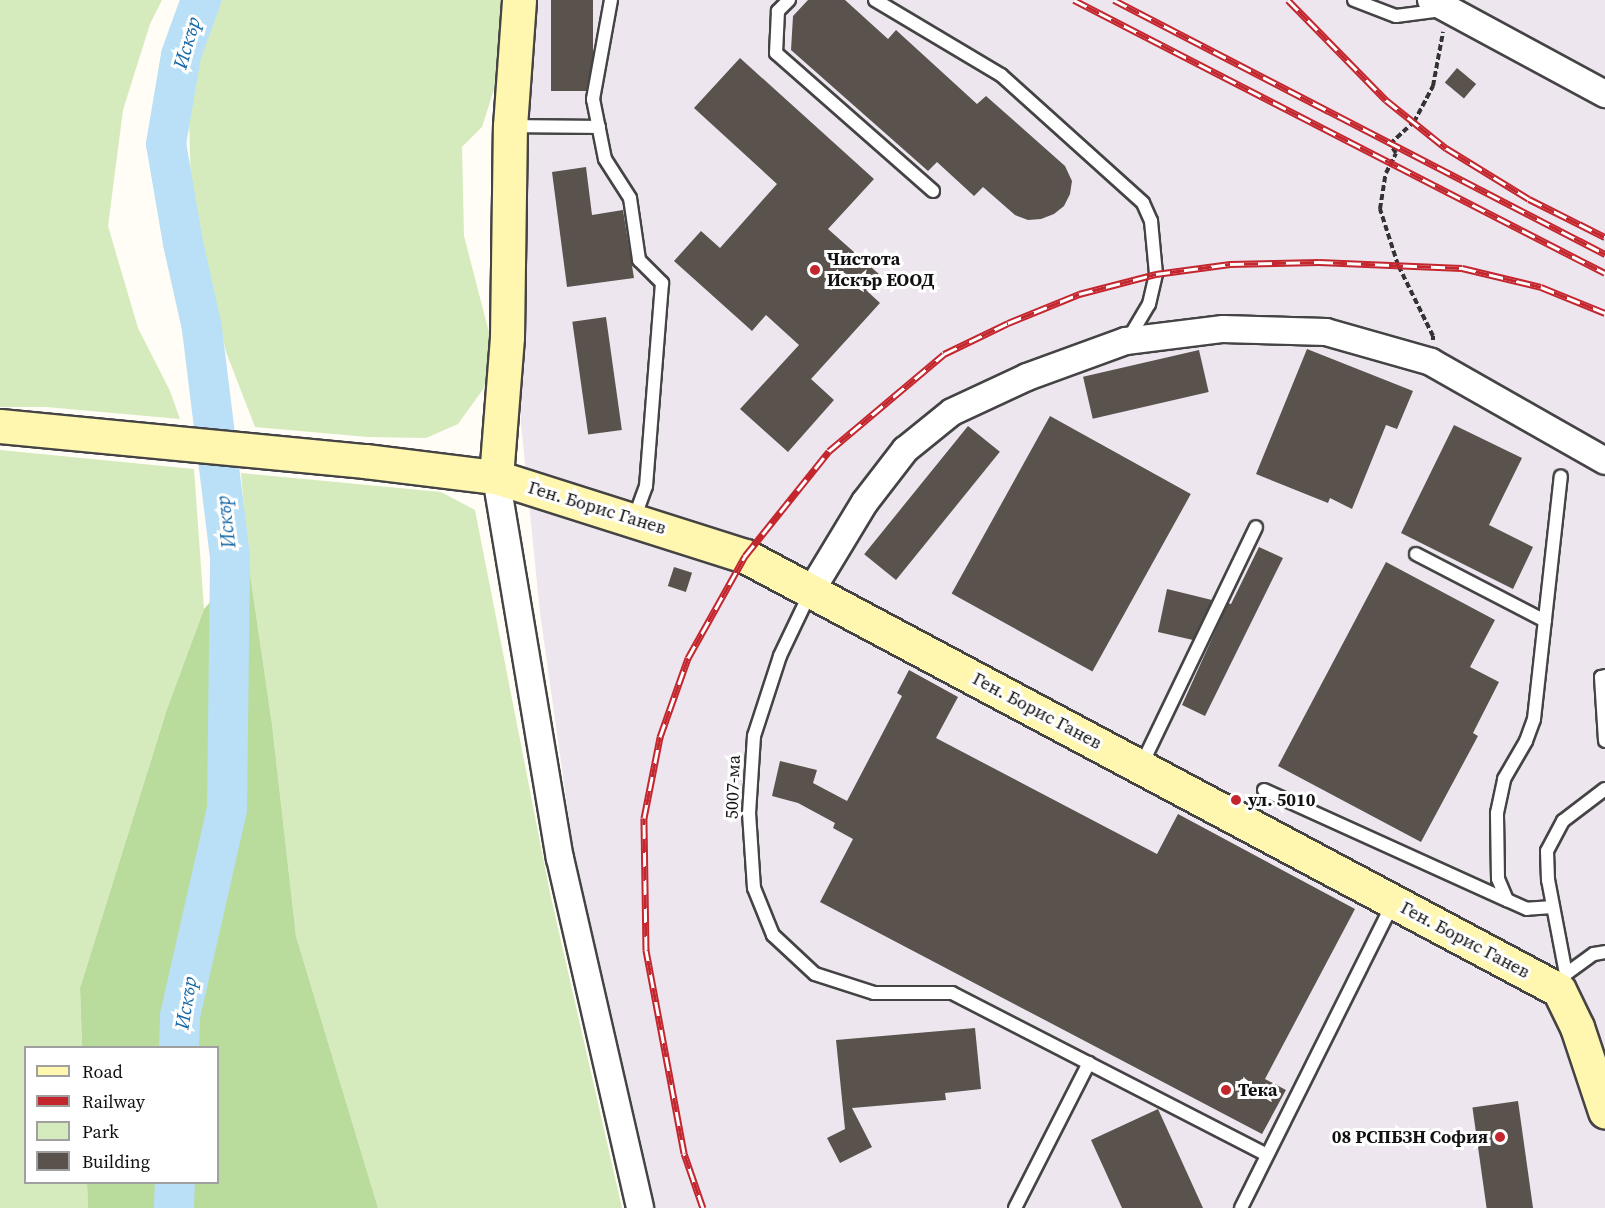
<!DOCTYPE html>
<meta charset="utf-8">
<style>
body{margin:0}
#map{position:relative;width:1605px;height:1208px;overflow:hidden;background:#fffdf5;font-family:"Source Serif 4",serif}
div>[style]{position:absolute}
.industrial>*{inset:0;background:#eee6ef}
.green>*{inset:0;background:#d5ebbd}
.forest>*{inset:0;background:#b9dc9c}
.river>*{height:40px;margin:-20px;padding:0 20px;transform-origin:20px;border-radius:20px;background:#b9e0f7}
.building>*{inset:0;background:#5a524d;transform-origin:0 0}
.path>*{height:4px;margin-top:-2px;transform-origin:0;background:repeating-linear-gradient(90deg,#333 0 6px,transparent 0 9px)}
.roads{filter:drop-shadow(2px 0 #444) drop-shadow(-2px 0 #444) drop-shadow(0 2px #444) drop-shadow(0 -2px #444)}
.lane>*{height:12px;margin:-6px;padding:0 6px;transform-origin:6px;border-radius:6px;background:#fff}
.street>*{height:26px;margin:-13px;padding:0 13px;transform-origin:13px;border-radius:13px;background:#fff}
.secondary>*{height:33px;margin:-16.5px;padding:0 16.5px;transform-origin:16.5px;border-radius:16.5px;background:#fff6b0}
.rail>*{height:7px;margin-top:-3.5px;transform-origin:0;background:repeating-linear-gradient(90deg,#fff 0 14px,#c4262e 0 28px);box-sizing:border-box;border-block:2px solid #c4262e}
.dots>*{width:16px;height:16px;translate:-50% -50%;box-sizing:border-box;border:3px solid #fff;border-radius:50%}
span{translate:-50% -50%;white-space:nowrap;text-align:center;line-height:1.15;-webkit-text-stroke:6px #fff;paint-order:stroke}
.poi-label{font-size:18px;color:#111;font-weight:700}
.left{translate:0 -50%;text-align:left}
.right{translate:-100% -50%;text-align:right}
.street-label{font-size:18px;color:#111}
.water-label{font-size:20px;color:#1768a6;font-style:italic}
.legend{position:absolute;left:24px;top:1046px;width:195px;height:138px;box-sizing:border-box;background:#fff;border:2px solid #a0a0a0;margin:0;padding:8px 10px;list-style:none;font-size:18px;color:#111}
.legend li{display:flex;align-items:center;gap:12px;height:30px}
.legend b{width:30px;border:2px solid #a0a0a0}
</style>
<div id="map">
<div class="industrial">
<i style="clip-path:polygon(534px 0,1605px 0,1605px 1208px,656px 1208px,643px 1173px,574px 854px,540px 613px,521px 424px,519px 116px)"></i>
</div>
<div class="green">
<i style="clip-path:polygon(0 0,162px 0,150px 24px,123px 110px,108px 226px,138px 328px,170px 391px,180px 419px,46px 407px,0 407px)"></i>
<i style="clip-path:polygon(218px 0,502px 0,495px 86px,482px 127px,462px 147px,464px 236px,492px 344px,484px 388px,458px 424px,426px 438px,368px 437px,255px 427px,226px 352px,191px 191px,188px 82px)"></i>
<i style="clip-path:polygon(0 450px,194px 469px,204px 609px,167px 709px,80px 988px,82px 1047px,26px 1048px,26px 1182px,87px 1183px,88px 1208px,0 1208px)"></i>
<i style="clip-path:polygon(241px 473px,441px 492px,475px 510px,550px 893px,622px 1208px,378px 1208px,296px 936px,272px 724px,248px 560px)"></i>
</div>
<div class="forest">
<i style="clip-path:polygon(248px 560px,272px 724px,296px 936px,378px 1208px,88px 1208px,87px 1183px,218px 1182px,218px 1048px,82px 1047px,80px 988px,167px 709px,204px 609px)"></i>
</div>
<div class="river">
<i style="left:179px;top:1048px;width:32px;rotate:-88deg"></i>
<i style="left:180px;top:1016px;width:212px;rotate:-77.2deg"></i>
<i style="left:227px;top:809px;width:252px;rotate:-89.3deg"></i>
<i style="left:230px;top:557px;width:231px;rotate:-97deg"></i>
<i style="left:202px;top:328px;width:87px;rotate:-102.6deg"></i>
<i style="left:183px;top:243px;width:100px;rotate:-99.7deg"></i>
<i style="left:166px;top:144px;width:90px;rotate:-80.4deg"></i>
<i style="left:181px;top:55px;width:59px;rotate:-70deg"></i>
<i style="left:174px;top:1208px;width:26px;rotate:-88deg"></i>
</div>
<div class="building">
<i style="left:551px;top:0;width:42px;height:91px"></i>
<i style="clip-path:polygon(808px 0,845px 0,888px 39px,896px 30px,977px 104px,986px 96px,1065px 166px,1072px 181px,1070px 194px,1064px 206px,1054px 214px,1041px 219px,1028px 220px,1015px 215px,983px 187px,974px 196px,937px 162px,928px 171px,791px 50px,793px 16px)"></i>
<i style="clip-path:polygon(740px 58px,874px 179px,828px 229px,880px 275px,866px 290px,880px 303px,811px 379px,834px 400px,788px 452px,740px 409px,799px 345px,766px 315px,752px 331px,674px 261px,701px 231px,720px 248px,777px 184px,694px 108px)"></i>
<i style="left:1457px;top:68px;width:25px;height:19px;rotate:40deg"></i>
<i style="clip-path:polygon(586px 167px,592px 215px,623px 210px,634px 278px,567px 287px,552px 172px)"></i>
<i style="left:606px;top:317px;width:114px;height:34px;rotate:82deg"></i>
<i style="clip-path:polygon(1307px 349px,1413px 391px,1397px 429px,1386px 425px,1352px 509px,1330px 498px,1328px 503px,1256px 474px)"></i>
<i style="left:1199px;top:350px;width:43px;height:119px;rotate:77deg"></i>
<i style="left:1050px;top:416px;width:161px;height:203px;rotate:29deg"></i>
<i style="clip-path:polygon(1454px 425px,1522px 458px,1489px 525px,1533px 547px,1513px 589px,1401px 533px)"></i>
<i style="left:968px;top:426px;width:41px;height:165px;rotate:39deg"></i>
<i style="clip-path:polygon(1259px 547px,1283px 558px,1205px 716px,1182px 705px,1228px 603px,1231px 604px)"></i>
<i style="clip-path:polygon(1386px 562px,1495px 620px,1470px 667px,1499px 682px,1473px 733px,1478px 736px,1421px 842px,1278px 766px)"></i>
<i style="left:674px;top:567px;width:19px;height:20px;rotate:18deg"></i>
<i style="clip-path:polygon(1167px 589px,1212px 600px,1193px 640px,1158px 632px)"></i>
<i style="clip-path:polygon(909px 670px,958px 697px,936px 738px,1157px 854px,1178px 814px,1355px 909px,1265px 1079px,1286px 1090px,1262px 1134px,820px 902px,853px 839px,833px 828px,835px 823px,798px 803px,772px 796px,780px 761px,817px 770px,813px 783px,847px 801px,902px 696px,897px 693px)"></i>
<i style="clip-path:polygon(975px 1028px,981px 1089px,945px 1093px,946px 1100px,852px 1108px,872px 1147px,840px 1163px,827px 1138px,845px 1129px,836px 1040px)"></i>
<i style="left:1518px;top:1101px;width:108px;height:46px;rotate:82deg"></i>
<i style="clip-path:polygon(1158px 1109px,1203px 1208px,1122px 1208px,1091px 1140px)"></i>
</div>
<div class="path">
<i style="left:1433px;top:340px;width:4px;rotate:-90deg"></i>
<i style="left:1433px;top:336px;width:79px;rotate:-116.2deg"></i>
<i style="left:1398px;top:265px;width:59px;rotate:-107.8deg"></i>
<i style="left:1380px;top:209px;width:36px;rotate:-81deg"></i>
<i style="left:1386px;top:173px;width:22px;rotate:-63deg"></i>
<i style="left:1396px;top:153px;width:11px;rotate:-124deg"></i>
<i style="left:1390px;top:144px;width:33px;rotate:-43deg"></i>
<i style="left:1414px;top:122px;width:41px;rotate:-62.2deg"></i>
<i style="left:1433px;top:86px;width:55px;rotate:-79.5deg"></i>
</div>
<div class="roads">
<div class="lane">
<i style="left:611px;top:0;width:101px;rotate:100.3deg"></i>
<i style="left:593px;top:99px;width:61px;rotate:78.7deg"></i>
<i style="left:605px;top:159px;width:46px;rotate:57.3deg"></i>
<i style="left:630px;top:198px;width:63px;rotate:81.7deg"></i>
<i style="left:639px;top:260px;width:33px;rotate:45deg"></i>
<i style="left:662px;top:283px;width:204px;rotate:94.5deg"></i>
<i style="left:646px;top:486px;width:35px;rotate:110deg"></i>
<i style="left:789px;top:0;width:16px;rotate:135deg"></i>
<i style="left:778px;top:11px;width:42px;rotate:92.7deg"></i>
<i style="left:776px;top:53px;width:209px;rotate:41.3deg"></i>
<i style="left:875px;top:0;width:147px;rotate:30.8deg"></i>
<i style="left:1001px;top:75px;width:191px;rotate:42deg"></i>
<i style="left:1143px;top:203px;width:20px;rotate:66deg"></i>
<i style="left:1151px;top:221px;width:53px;rotate:84.6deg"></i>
<i style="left:1156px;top:274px;width:31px;rotate:103deg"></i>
<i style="left:1149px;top:304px;width:43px;rotate:120.7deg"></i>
<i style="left:1354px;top:0;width:45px;rotate:20.9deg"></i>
<i style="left:1396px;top:16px;width:46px;rotate:-7.4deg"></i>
<i style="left:510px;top:126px;width:89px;rotate:0.6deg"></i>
<i style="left:1416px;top:554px;width:145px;rotate:27.4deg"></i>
<i style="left:810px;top:593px;width:70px;rotate:115.5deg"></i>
<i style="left:780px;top:656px;width:84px;rotate:108deg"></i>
<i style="left:754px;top:736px;width:77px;rotate:93.7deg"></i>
<i style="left:749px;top:813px;width:75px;rotate:86.2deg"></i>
<i style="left:754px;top:888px;width:51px;rotate:68deg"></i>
<i style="left:773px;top:935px;width:57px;rotate:42.9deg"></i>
<i style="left:815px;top:974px;width:62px;rotate:17.9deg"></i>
<i style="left:874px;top:993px;width:78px"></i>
<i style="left:952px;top:993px;width:354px;rotate:27.2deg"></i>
<i style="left:1605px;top:676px;width:4px;rotate:166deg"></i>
<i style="left:1601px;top:677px;width:64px;rotate:86.4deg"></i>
<i style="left:1141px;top:766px;width:265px;rotate:-64.3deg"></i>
<i style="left:1264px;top:790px;width:267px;rotate:24.4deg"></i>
<i style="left:1553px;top:907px;width:26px;rotate:176deg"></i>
<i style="left:1527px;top:909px;width:22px;rotate:-156deg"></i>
<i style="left:1507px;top:900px;width:23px;rotate:-113deg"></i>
<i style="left:1498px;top:879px;width:66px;rotate:-90.9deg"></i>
<i style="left:1497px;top:813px;width:35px;rotate:-78deg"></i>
<i style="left:1504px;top:779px;width:44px;rotate:-59.9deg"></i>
<i style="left:1526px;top:741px;width:23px;rotate:-70deg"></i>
<i style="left:1534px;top:719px;width:244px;rotate:-83.7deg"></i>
<i style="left:1566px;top:974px;width:34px;rotate:-36deg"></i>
<i style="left:1594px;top:954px;width:11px;rotate:-10deg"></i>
<i style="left:1559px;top:989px;width:17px;rotate:-65deg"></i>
<i style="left:1566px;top:974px;width:96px;rotate:-100.8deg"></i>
<i style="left:1548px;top:880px;width:29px;rotate:-92deg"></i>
<i style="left:1547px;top:851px;width:34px;rotate:-62deg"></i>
<i style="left:1563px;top:821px;width:53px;rotate:-37.3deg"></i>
<i style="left:1015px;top:1208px;width:163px;rotate:-63deg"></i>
<i style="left:1241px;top:1208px;width:341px;rotate:-63.5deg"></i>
</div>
<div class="street">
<i style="left:1431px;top:0;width:198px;rotate:28.4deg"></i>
<i style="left:496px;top:477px;width:386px;rotate:80.5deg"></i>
<i style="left:560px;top:858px;width:359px;rotate:77.1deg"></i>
<i style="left:811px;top:591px;width:104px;rotate:-58.8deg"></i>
<i style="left:865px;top:502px;width:66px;rotate:-52.4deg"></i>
<i style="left:905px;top:450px;width:60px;rotate:-39deg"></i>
<i style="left:952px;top:412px;width:83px;rotate:-25deg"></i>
<i style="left:1027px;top:377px;width:105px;rotate:-20deg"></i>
<i style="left:1126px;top:341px;width:98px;rotate:-7.1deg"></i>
<i style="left:1223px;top:329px;width:103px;rotate:1.7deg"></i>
<i style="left:1326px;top:332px;width:109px;rotate:15.9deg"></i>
<i style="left:1431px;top:362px;width:200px;rotate:29.6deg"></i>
</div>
<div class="secondary">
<i style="left:0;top:426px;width:367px;rotate:5.5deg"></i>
<i style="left:365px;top:461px;width:132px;rotate:7deg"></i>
<i style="left:496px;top:477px;width:261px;rotate:17.6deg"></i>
<i style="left:745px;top:556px;width:922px;rotate:28.07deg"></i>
<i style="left:1559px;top:990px;width:41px;rotate:64.1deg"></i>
<i style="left:1577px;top:1027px;width:89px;rotate:71.6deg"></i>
<i style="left:496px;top:477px;width:140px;rotate:-85.5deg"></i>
<i style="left:507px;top:337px;width:211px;rotate:-89.2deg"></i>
<i style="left:510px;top:126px;width:126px;rotate:-85.9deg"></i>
</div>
</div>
<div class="rail">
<i style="left:1074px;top:0;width:597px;rotate:27.21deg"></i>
<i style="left:1114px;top:0;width:553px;rotate:27.35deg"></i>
<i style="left:1288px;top:0;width:140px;rotate:45.6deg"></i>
<i style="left:1386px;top:100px;width:77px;rotate:38.7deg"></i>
<i style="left:1446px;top:148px;width:97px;rotate:31.6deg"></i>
<i style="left:1529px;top:199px;width:85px;rotate:26.6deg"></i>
<i style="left:703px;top:1208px;width:58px;rotate:-109.1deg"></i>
<i style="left:684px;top:1153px;width:207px;rotate:-100.6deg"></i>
<i style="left:646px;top:950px;width:132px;rotate:-90.9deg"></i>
<i style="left:644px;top:818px;width:83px;rotate:-78.8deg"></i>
<i style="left:660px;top:737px;width:84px;rotate:-70.5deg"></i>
<i style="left:688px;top:658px;width:117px;rotate:-60.8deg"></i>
<i style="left:745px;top:556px;width:134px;rotate:-51.3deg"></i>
<i style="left:829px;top:451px;width:150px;rotate:-40.1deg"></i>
<i style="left:944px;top:354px;width:71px;rotate:-25.8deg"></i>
<i style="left:1008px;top:323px;width:77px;rotate:-22.2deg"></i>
<i style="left:1079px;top:294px;width:80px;rotate:-14.6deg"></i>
<i style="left:1156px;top:274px;width:75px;rotate:-7.7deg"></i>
<i style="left:1230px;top:264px;width:89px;rotate:-1.3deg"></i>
<i style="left:1319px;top:262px;width:143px;rotate:2.4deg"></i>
<i style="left:1462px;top:268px;width:81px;rotate:13.5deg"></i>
<i style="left:1541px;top:287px;width:69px;rotate:22.1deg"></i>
</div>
<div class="dots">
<i style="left:815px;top:270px;background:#c4262e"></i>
<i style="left:1236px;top:800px;background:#c4262e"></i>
<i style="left:1226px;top:1090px;background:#c4262e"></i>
<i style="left:1500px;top:1137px;background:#c4262e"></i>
</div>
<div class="poi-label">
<span class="left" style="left:827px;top:270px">Чистота<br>Искър ЕООД</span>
<span class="left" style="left:1248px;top:800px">ул. 5010</span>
<span class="left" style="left:1238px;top:1090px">Тека</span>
<span class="right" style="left:1488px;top:1137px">08 РСПБЗН София</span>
</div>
<div class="street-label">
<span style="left:597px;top:508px;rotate:17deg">Ген. Борис Ганев</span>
<span style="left:1037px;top:711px;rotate:28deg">Ген. Борис Ганев</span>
<span style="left:733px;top:787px;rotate:-88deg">5007-ма</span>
<span style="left:1465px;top:940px;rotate:28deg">Ген. Борис Ганев</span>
</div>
<div class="water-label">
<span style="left:187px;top:43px;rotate:-74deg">Искър</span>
<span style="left:226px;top:522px;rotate:-97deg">Искър</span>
<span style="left:186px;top:1003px;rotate:-81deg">Искър</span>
</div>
<ul class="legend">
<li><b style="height:8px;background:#fff6b0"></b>Road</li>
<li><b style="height:8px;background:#c4262e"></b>Railway</li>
<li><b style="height:16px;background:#d5ebbd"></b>Park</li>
<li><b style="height:16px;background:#5a524d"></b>Building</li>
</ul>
</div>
